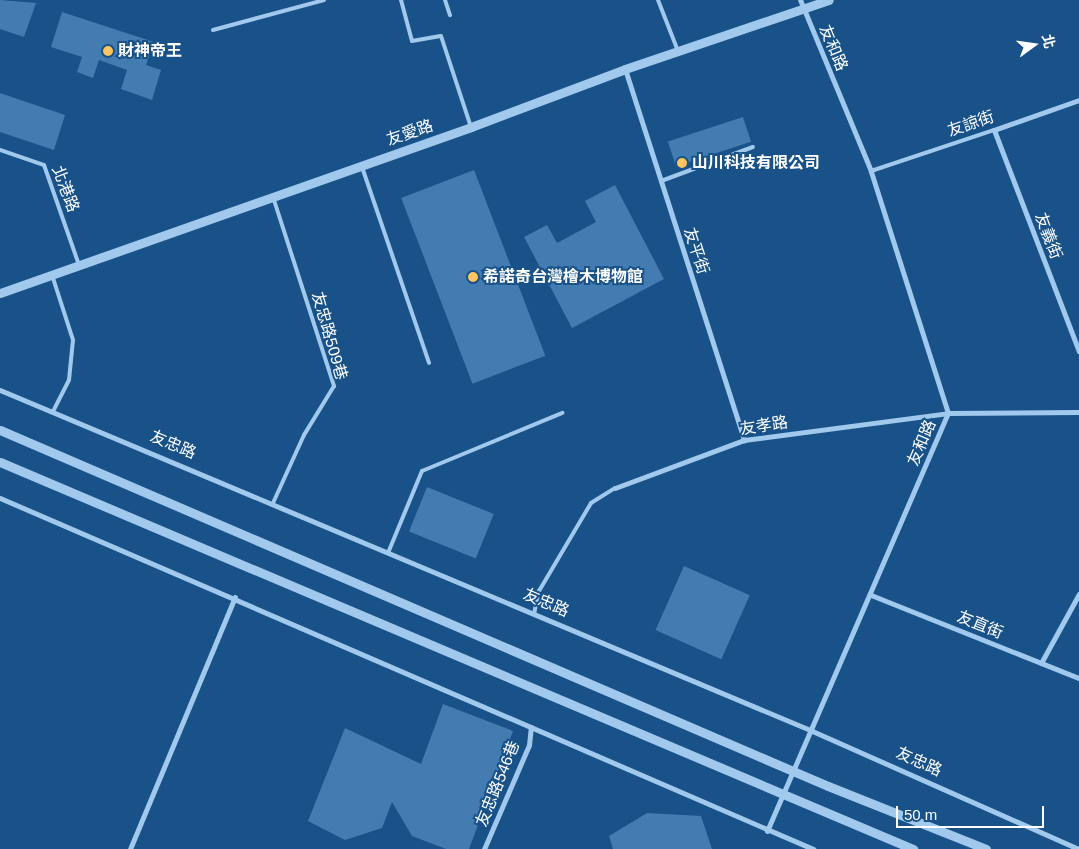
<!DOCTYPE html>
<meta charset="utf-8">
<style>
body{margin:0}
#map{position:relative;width:1079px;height:849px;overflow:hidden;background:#195288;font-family:Arial,"Noto Sans TC",sans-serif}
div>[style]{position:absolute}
.building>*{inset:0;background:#427cb1;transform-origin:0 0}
.service>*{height:4px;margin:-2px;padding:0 2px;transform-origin:2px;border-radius:2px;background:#a1c9ed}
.minor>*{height:5px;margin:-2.5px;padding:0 2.5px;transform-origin:2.5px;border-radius:2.5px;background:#a1c9ed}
.tertiary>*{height:9px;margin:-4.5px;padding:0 4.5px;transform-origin:4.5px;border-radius:4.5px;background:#a1c9ed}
.dots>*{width:14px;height:14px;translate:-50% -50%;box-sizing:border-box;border:2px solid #195288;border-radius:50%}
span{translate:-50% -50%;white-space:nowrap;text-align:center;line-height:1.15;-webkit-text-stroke:4px #195288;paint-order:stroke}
.street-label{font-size:16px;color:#fff}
.poi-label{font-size:16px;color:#fff;font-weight:700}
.left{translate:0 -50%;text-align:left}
.north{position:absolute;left:1009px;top:20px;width:50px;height:50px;-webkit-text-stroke:4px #195288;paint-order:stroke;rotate:76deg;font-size:14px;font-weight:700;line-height:20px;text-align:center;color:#fff}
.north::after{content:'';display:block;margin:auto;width:18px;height:22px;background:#fff;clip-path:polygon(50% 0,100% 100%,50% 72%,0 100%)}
.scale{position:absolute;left:896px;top:806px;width:148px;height:22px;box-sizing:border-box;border:2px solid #fff;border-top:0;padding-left:6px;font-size:15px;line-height:18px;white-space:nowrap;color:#fff;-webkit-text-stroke:4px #195288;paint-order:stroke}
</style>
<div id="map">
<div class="building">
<i style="clip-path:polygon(0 0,36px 3px,24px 37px,0 29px)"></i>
<i style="clip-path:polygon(62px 12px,154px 42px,146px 65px,161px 70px,152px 100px,121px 89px,127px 70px,99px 60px,93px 78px,77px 72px,82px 57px,51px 47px)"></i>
<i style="clip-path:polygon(0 93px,65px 115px,54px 150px,0 132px)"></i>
<i style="left:743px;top:117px;width:26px;height:79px;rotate:72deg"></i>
<i style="left:474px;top:170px;width:199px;height:78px;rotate:69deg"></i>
<i style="clip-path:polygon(615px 185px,664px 279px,572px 328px,524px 237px,547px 225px,557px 243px,596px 222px,585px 201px)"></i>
<i style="left:427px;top:487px;width:72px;height:48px;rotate:22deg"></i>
<i style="left:684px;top:566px;width:72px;height:70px;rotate:24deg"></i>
<i style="clip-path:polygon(443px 704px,513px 731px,469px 849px,446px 849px,412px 836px,392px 802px,382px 828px,345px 840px,308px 821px,345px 728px,421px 764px)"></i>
<i style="clip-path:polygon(647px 813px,701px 816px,712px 849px,613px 849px,609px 836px)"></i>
</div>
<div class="service">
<i style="left:401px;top:0;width:42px;rotate:75deg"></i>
<i style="left:412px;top:41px;width:29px;rotate:-10deg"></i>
<i style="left:441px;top:36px;width:96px;rotate:71.8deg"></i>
<i style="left:445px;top:0;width:16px;rotate:72deg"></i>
<i style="left:658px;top:0;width:55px;rotate:68.6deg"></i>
<i style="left:213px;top:30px;width:115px;rotate:-15.1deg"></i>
<i style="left:0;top:150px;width:46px;rotate:18.8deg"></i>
<i style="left:44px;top:165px;width:106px;rotate:70.7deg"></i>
<i style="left:362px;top:167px;width:207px;rotate:71.1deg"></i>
<i style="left:871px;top:171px;width:130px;rotate:-18.4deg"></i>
<i style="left:661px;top:181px;width:98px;rotate:-20.3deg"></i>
<i style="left:273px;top:197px;width:199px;rotate:72.1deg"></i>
<i style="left:334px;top:386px;width:57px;rotate:121.5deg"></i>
<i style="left:304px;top:435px;width:75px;rotate:114.5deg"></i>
<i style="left:52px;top:275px;width:68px;rotate:72.1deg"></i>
<i style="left:73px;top:340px;width:40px;rotate:95.7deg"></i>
<i style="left:69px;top:380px;width:36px;rotate:117deg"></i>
<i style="left:388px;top:553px;width:89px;rotate:-67.5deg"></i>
<i style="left:422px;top:471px;width:152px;rotate:-22.5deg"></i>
<i style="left:534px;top:614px;width:24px;rotate:-78deg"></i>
<i style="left:539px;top:591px;width:102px;rotate:-59.4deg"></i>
<i style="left:591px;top:503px;width:28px;rotate:-32deg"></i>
</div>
<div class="minor">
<i style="left:625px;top:69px;width:390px;rotate:72.2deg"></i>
<i style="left:1079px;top:100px;width:90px;rotate:160.6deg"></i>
<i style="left:994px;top:130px;width:237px;rotate:69deg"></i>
<i style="left:0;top:390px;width:878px;rotate:22.77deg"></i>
<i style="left:810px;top:730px;width:294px;rotate:23.9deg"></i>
<i style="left:615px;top:488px;width:138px;rotate:-20.4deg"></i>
<i style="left:744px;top:440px;width:206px;rotate:-7.5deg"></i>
<i style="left:948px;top:413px;width:131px;rotate:-0.4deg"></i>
<i style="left:0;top:498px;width:886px;rotate:23.35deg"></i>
<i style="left:871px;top:595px;width:224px;rotate:21.8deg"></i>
<i style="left:1041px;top:663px;width:79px;rotate:-61.2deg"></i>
<i style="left:767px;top:831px;width:456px;rotate:-66.6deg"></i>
<i style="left:948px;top:413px;width:254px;rotate:-107.7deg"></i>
<i style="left:871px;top:171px;width:185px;rotate:-112.5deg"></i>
<i style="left:130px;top:849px;width:273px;rotate:-67.4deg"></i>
<i style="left:484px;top:849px;width:113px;rotate:-66.6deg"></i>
<i style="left:529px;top:745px;width:18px;rotate:-84deg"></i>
</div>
<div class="tertiary">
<i style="left:0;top:293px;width:499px;rotate:-19.4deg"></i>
<i style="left:471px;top:127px;width:165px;rotate:-20.6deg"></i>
<i style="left:625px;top:69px;width:215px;rotate:-18.7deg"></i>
<i style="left:0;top:430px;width:901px;rotate:23.27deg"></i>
<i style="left:828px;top:786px;width:170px;rotate:21.7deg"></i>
<i style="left:0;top:462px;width:992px;rotate:22.97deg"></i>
</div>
<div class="dots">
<i style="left:108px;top:51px;background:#ffc45d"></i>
<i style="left:682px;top:163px;background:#ffc45d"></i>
<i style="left:473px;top:277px;background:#ffc45d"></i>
</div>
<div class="street-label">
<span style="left:833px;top:48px;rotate:67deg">友和路</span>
<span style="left:971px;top:124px;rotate:-19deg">友諒街</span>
<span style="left:410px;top:133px;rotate:-19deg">友愛路</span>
<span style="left:65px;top:189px;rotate:69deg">北港路</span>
<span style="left:1048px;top:236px;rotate:69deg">友義街</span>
<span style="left:696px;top:251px;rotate:72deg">友平街</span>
<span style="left:329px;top:336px;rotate:74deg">友忠路509巷</span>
<span style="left:764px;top:426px;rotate:-9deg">友孝路</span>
<span style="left:922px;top:443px;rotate:-67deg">友和路</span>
<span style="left:173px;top:445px;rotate:23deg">友忠路</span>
<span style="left:546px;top:603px;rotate:23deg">友忠路</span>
<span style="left:980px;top:625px;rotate:22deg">友直街</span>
<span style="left:919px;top:762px;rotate:24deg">友忠路</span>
<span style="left:498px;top:784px;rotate:-68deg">友忠路546巷</span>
</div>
<div class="poi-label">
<span class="left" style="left:118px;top:51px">財神帝王</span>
<span class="left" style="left:692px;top:163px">山川科技有限公司</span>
<span class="left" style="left:483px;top:277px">希諾奇台灣檜木博物館</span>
</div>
<div class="north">北</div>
<div class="scale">50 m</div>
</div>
